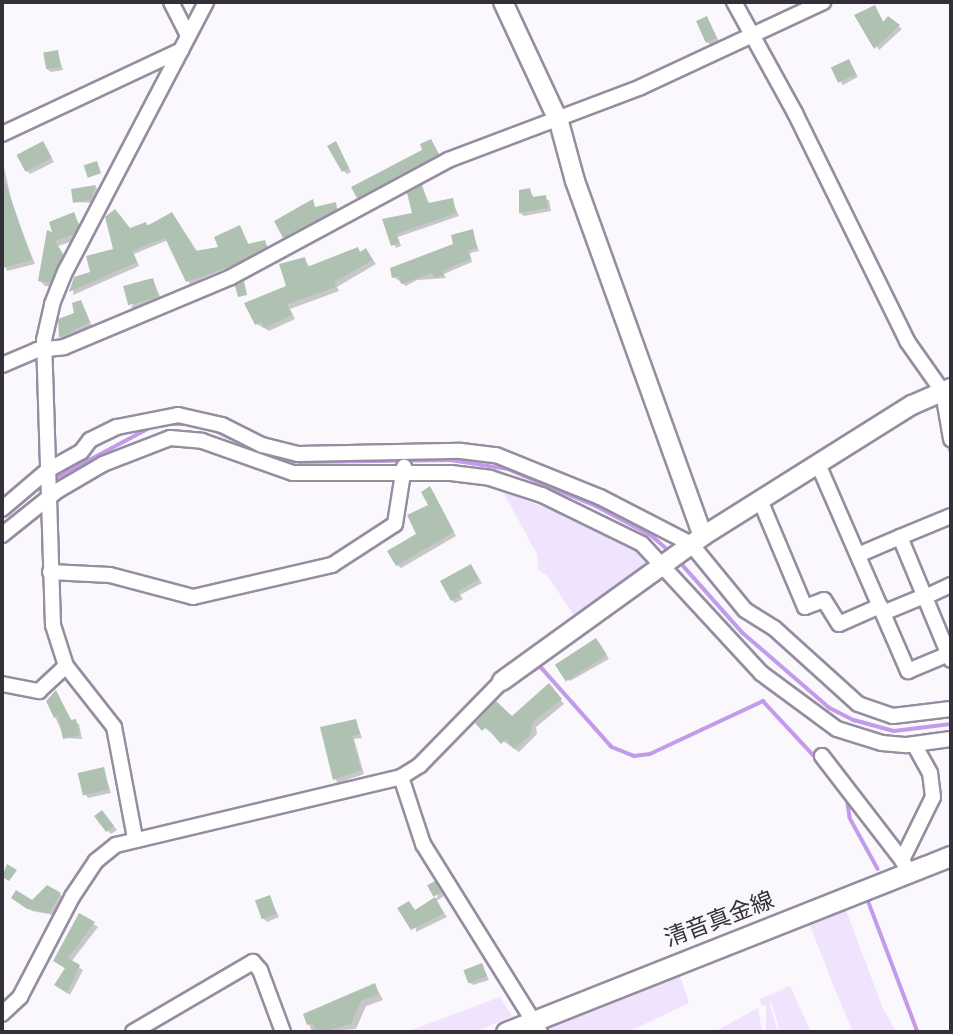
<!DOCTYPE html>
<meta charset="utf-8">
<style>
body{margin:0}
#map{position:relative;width:953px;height:1034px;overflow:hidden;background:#faf8fc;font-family:Bitter,"Noto Sans JP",serif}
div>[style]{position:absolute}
.green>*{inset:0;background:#f0e3fe}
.shadow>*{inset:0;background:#0003}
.stream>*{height:3.5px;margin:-1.75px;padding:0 1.75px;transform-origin:1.75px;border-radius:1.75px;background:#c29bea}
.building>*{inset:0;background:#afc2b1;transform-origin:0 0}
.roads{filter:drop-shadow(2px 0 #968da1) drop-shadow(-2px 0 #968da1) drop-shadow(0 2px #968da1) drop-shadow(0 -2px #968da1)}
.minor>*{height:14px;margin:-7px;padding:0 7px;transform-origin:7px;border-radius:7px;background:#fff}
.tertiary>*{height:18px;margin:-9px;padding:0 9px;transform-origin:9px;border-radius:9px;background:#fff}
.secondary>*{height:19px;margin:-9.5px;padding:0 9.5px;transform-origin:9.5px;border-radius:9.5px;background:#fff}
span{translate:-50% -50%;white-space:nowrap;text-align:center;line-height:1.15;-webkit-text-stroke:5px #faf8fc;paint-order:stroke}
.street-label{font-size:23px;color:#343039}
.frame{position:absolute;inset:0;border:4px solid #343039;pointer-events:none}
</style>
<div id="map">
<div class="green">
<i style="clip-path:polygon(503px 492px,600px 528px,637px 549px,646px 566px,575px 617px,547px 575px,538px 570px,537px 554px)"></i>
<i style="clip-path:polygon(846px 910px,882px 1006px,896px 1032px,853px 1032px,834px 987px,809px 923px)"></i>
<i style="clip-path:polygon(679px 973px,689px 1003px,628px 1032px,545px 1030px)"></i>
<i style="clip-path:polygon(790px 986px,811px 1032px,780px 1032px,772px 1004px,761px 1006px,760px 999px)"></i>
<i style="clip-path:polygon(500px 997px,512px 1016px,476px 1032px,406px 1032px)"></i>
<i style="clip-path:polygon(766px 1005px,770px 1005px,778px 1032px,766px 1032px)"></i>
<i style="clip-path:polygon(758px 1008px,762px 1032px,714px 1032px)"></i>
</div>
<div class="shadow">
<i style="clip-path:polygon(875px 7px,884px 23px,888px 18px,902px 29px,879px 50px,857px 16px)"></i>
<i style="clip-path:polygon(707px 18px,719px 41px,711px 45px,707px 42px)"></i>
<i style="clip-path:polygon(57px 52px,63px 70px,51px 72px,47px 69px)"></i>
<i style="clip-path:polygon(849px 61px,858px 77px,843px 85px,840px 81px)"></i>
<i style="clip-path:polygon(431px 141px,441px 158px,362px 200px,358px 197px,425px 150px)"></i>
<i style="clip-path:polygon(336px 143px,351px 172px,347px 174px,344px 171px)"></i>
<i style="clip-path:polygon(45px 147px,54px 162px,30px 174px,26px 170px)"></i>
<i style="clip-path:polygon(2px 158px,13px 208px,35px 264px,7px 271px,2px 260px)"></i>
<i style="clip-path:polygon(96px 187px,100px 194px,95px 203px,75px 202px,73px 190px)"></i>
<i style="clip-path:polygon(422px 187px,430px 205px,452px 200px,459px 216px,398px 237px,401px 246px,396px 248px,384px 220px,414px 214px)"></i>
<i style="clip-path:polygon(529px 189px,534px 198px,549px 200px,551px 211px,524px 216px,520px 213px)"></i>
<i style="clip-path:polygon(312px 201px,316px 209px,335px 204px,339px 212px,288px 240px,284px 237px,300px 206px)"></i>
<i style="clip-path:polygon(115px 211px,130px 230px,175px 217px,199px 254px,220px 248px,240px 227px,249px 245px,265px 242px,269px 250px,190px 284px,168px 240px,134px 254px,139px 266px,73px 295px,75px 278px,92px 273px,115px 250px,107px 217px)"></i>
<i style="clip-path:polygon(73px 214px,83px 231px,79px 239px,58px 246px,67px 260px,55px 287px,45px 286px,40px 281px,55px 234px)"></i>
<i style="clip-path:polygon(472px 231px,479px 251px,470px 253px,472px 262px,444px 274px,446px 278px,417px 280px,406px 286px,394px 277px,455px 245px)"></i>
<i style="clip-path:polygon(366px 250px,376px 264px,337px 287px,339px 291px,290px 309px,295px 319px,269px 331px,257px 324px,305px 259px,310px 268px)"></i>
<i style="clip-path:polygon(153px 280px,163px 303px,137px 313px,131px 307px)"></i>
<i style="clip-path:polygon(81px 302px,92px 326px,64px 340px,61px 337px)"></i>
<i style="clip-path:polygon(433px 492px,456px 536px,401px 568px,397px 565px,418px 535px)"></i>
<i style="clip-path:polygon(471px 566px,482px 583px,460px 595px,463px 599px,455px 603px,452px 600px)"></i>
<i style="clip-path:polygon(599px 643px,609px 659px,570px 681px,566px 678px)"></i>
<i style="clip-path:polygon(553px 690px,564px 704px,536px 727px,537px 734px,519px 752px,477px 723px,512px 718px)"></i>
<i style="clip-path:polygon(56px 693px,72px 721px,79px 724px,82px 739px,65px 738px,55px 717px)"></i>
<i style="clip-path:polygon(356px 721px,362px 738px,354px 739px,364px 774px,338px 783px,335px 779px)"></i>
<i style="clip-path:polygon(103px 769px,111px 793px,88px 798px,85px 794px)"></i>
<i style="clip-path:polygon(106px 816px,117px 830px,111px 834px,108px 831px)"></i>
<i style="clip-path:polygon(438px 887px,444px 896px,436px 901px,447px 917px,416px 932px,415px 911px,437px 898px)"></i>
<i style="clip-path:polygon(60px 894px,63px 898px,53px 915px,32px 911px,17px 901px,32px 903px)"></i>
<i style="clip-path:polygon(269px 898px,279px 917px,267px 922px,263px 918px)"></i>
<i style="clip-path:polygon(80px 915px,98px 927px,71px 962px,83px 970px,70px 995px,60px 988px,66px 969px,58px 964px)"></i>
<i style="clip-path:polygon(482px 965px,489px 980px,473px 985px,469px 982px)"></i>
<i style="clip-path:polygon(375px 985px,383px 1000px,366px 1006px,356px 1029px,312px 1032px,305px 1014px)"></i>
</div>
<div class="stream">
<i style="left:166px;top:424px;width:21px"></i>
<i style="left:211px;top:429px;width:69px;rotate:24deg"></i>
<i style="left:274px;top:457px;width:26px;rotate:11deg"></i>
<i style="left:300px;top:462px;width:151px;rotate:-0.8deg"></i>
<i style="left:451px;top:460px;width:58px;rotate:9deg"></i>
<i style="left:508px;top:469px;width:95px;rotate:22.8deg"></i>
<i style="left:596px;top:506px;width:62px;rotate:27.8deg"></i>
<i style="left:651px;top:535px;width:28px;rotate:41deg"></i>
<i style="left:948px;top:442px;width:9px;rotate:72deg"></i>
<i style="left:54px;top:479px;width:115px;rotate:-28.1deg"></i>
<i style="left:30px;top:494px;width:17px;rotate:-33deg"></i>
<i style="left:679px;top:561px;width:96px;rotate:48.4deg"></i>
<i style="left:743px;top:633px;width:115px;rotate:40.8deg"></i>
<i style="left:830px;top:708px;width:27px;rotate:27deg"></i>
<i style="left:854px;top:720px;width:41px;rotate:15.4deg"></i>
<i style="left:894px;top:731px;width:57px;rotate:-7deg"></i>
<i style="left:514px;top:683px;width:31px;rotate:-33deg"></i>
<i style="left:540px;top:666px;width:108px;rotate:48.4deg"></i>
<i style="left:612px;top:747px;width:24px;rotate:22deg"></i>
<i style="left:634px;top:756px;width:16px;rotate:-7deg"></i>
<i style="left:650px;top:754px;width:125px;rotate:-25.1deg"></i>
<i style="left:763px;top:701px;width:79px;rotate:47deg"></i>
<i style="left:847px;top:798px;width:20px;rotate:81deg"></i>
<i style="left:850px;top:818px;width:58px;rotate:61.2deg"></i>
<i style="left:889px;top:891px;width:23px;rotate:157deg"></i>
<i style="left:868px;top:900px;width:141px;rotate:69.3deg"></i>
</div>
<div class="building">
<i style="clip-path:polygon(875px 5px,883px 22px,888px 16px,900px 25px,874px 49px,854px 15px)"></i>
<i style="left:707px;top:16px;width:24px;height:12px;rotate:66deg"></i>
<i style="left:58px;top:50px;width:17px;height:15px;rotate:80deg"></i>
<i style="left:849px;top:59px;width:17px;height:20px;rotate:65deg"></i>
<i style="clip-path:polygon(431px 139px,439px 154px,357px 198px,351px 187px,422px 150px,420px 144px)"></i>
<i style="left:43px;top:141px;width:19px;height:30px;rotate:62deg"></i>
<i style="clip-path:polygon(336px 141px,349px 168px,342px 172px,327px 146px)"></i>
<i style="left:97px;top:161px;width:13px;height:14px;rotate:72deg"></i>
<i style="clip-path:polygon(6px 184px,32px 260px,2px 268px,2px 185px)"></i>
<i style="clip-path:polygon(96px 185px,91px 200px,73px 203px,71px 189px)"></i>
<i style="clip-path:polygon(422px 185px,428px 203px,453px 198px,456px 213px,396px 234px,399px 243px,391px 246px,382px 219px,412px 213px,407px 193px)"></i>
<i style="clip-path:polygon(530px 188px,532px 197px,546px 195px,548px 208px,519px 213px,519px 190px)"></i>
<i style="clip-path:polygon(313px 199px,315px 207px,336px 202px,337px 209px,283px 238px,274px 221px)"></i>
<i style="clip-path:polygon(115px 209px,130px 228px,146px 222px,147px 226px,172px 212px,195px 251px,218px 247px,214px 237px,240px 225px,248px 244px,265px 240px,267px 247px,227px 268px,186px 282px,165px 238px,132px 251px,137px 262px,69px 292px,74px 277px,90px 272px,86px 256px,113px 249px,105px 217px)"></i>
<i style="clip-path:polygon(74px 212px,79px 225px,74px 234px,55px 241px,63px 254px,50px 283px,38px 281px,47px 230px,52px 232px,49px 222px)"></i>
<i style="clip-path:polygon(473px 229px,477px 248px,468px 250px,470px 259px,442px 271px,444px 275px,434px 278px,432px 273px,401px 284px,399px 276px,392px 278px,390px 268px,453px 244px,451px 235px)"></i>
<i style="clip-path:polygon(358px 247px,360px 252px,366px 248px,373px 260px,334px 282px,336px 287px,287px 304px,292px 315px,264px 328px,262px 322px,255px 325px,244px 303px,286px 286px,279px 264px,305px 257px,307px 267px)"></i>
<i style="left:153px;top:278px;width:20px;height:31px;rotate:75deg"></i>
<i style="clip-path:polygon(244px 281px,247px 295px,238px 297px,235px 286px)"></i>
<i style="clip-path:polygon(81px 300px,90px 322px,59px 338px,58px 319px,74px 313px,72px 303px)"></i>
<i style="clip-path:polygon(430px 486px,454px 532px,396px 566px,387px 551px,416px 534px,407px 515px,428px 505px,421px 492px)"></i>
<i style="clip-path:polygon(471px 564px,479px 579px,458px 591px,460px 596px,451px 601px,440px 581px)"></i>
<i style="left:596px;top:638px;width:20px;height:49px;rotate:57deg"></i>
<i style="clip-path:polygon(549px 683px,562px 699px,533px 722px,530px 735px,514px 749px,506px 739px,501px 744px,486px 727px,482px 731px,475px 723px,496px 701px,512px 716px)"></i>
<i style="clip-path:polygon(56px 690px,71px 720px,76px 719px,80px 735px,63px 739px,58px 716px,54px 718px,46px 701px)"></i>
<i style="clip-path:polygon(356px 719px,360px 734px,352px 736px,361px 770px,333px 780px,320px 727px)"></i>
<i style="left:104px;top:767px;width:23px;height:27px;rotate:77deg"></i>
<i style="left:102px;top:810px;width:20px;height:10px;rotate:53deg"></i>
<i style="clip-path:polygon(7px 864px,17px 870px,9px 881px,2px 877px)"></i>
<i style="left:435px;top:881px;width:13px;height:9px;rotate:61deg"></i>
<i style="clip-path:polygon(47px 885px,61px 893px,49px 913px,27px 909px,11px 898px,16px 890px,32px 900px)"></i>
<i style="left:270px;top:895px;width:20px;height:16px;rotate:70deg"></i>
<i style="clip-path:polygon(435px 897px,444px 913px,411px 930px,397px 908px,409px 901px,415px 910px)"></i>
<i style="clip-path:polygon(79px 913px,95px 922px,68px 958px,80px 965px,67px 993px,54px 985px,65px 968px,53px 961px)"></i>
<i style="left:482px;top:963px;width:14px;height:20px;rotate:69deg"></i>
<i style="clip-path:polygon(375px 983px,379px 994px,361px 1001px,351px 1024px,323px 1032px,316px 1032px,313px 1023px,307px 1025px,303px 1014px)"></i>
</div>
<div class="roads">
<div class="minor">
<i style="left:171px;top:2px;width:38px;rotate:63deg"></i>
<i style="left:734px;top:2px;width:127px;rotate:61.2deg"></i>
<i style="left:795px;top:113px;width:254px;rotate:63.8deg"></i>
<i style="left:907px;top:341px;width:62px;rotate:54.8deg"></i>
<i style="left:943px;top:392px;width:48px;rotate:80.3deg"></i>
<i style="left:2px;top:134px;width:198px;rotate:-25.1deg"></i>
<i style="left:2px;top:365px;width:38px;rotate:-23deg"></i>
<i style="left:37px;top:350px;width:27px;rotate:-6deg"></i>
<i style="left:64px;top:347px;width:181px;rotate:-22.7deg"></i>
<i style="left:231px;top:277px;width:247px;rotate:-28.3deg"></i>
<i style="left:448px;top:160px;width:206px;rotate:-20.7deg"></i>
<i style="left:641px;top:87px;width:201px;rotate:-25deg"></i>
<i style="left:818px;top:464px;width:226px;rotate:66.5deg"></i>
<i style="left:908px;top:671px;width:47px;rotate:-22.7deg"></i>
<i style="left:760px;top:500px;width:116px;rotate:67.2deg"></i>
<i style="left:805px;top:607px;width:20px;rotate:-20deg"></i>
<i style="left:824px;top:600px;width:28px;rotate:58deg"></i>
<i style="left:839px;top:624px;width:45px;rotate:-23.7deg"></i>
<i style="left:2px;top:509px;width:60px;rotate:-40.3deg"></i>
<i style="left:48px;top:470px;width:38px;rotate:-29deg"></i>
<i style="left:81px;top:452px;width:15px;rotate:-53deg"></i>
<i style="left:90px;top:440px;width:30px;rotate:-26deg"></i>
<i style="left:117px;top:427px;width:62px;rotate:-11.1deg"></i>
<i style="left:178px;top:415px;width:45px;rotate:12.8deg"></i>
<i style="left:222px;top:425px;width:45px;rotate:26.6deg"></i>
<i style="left:262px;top:445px;width:37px;rotate:14deg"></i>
<i style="left:298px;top:454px;width:163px;rotate:-1.1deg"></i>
<i style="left:461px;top:451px;width:35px;rotate:7deg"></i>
<i style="left:496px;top:455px;width:112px;rotate:22deg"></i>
<i style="left:600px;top:497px;width:102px;rotate:27.3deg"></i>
<i style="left:691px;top:544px;width:85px;rotate:50.7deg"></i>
<i style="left:745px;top:610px;width:34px;rotate:32deg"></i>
<i style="left:774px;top:628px;width:113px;rotate:42.1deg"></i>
<i style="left:858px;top:704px;width:37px;rotate:19deg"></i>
<i style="left:893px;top:716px;width:58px;rotate:-6.9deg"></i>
<i style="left:951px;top:516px;width:55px;rotate:157.6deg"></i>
<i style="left:900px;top:537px;width:133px;rotate:67.5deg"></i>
<i style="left:2px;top:535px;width:70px;rotate:-38.7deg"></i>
<i style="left:57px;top:491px;width:53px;rotate:-30.4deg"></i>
<i style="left:103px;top:464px;width:72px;rotate:-21.2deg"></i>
<i style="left:170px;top:438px;width:32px;rotate:5deg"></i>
<i style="left:202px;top:441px;width:96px;rotate:19.4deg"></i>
<i style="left:293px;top:473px;width:158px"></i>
<i style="left:451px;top:473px;width:39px;rotate:7deg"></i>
<i style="left:490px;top:478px;width:55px;rotate:18.1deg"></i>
<i style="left:542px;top:495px;width:111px;rotate:26.1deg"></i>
<i style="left:642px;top:544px;width:176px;rotate:47.3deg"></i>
<i style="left:761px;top:673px;width:94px;rotate:36.4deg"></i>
<i style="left:837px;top:729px;width:47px;rotate:17.3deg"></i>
<i style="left:882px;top:743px;width:25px;rotate:5deg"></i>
<i style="left:907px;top:745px;width:44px;rotate:-7.8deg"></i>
<i style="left:858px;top:555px;width:46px;rotate:-23.2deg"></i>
<i style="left:50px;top:572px;width:60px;rotate:2.9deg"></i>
<i style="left:110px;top:575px;width:86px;rotate:14.8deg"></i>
<i style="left:193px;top:597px;width:143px;rotate:-13deg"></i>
<i style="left:332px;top:565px;width:75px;rotate:-33.1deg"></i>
<i style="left:395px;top:524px;width:58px;rotate:-81deg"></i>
<i style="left:925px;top:597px;width:29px;rotate:-25deg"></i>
<i style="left:883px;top:613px;width:44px;rotate:-22.5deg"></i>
<i style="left:2px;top:684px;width:38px;rotate:11deg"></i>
<i style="left:39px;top:691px;width:37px;rotate:-43deg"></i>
<i style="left:822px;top:756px;width:131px;rotate:52.4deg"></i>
<i style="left:401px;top:777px;width:71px;rotate:71.8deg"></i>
<i style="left:423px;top:844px;width:221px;rotate:58.1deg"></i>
<i style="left:135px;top:838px;width:113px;rotate:-100.7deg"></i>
<i style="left:114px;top:727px;width:78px;rotate:-128.2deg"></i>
<i style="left:66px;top:666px;width:43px;rotate:-107.6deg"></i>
<i style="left:53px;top:625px;width:285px;rotate:-91.8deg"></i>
<i style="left:44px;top:340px;width:37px;rotate:-77deg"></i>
<i style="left:52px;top:304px;width:37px;rotate:-68deg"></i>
<i style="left:66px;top:270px;width:302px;rotate:-62.4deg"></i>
<i style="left:909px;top:872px;width:14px;rotate:-120deg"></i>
<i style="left:902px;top:860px;width:70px;rotate:-63.8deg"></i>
<i style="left:933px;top:797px;width:24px;rotate:-97deg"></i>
<i style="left:930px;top:773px;width:33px;rotate:-119deg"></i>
<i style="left:2px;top:1014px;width:25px;rotate:-43deg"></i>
<i style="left:20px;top:997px;width:113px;rotate:-62.5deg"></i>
<i style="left:72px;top:897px;width:43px;rotate:-56.3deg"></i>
<i style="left:96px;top:861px;width:26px;rotate:-39deg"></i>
<i style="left:116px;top:845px;width:293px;rotate:-13.4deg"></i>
<i style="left:401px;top:777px;width:22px;rotate:-32deg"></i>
<i style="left:420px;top:765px;width:117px;rotate:-45.7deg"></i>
<i style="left:133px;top:1032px;width:139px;rotate:-30.3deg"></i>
<i style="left:253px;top:962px;width:11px;rotate:49deg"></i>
<i style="left:260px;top:970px;width:66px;rotate:69.6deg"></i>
</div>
<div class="tertiary">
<i style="left:503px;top:2px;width:132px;rotate:65deg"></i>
<i style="left:559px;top:122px;width:61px;rotate:74.8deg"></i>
<i style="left:575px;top:181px;width:377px;rotate:70.2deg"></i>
<i style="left:502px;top:681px;width:248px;rotate:-35.8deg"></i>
<i style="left:703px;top:536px;width:247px;rotate:-32.1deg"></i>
<i style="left:912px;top:405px;width:43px;rotate:-23.6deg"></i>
</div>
<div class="secondary">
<i style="left:506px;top:1032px;width:479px;rotate:-21.6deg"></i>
</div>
</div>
<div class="street-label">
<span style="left:719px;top:919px;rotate:-21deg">清音真金線</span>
</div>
<div class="frame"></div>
</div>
